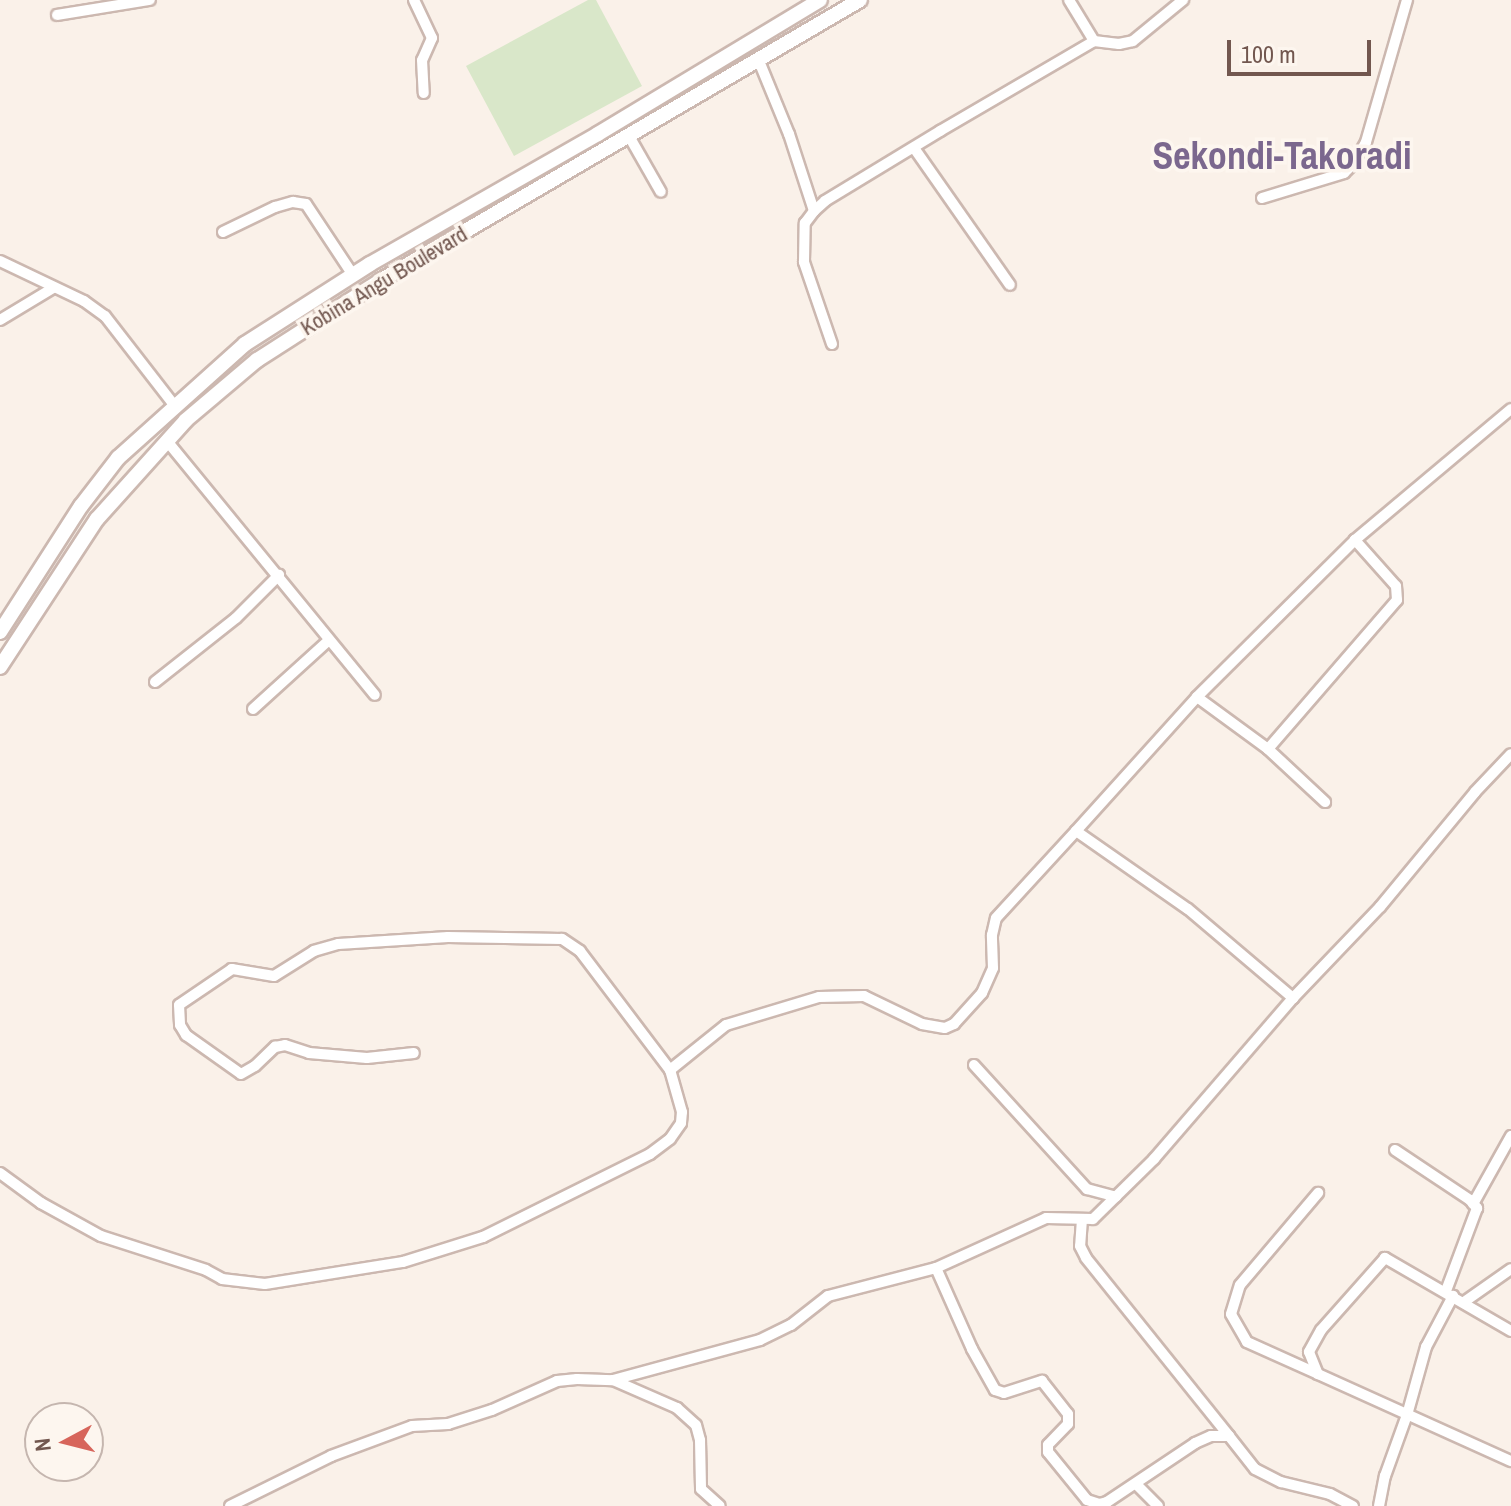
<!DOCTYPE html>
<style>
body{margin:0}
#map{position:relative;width:1511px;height:1506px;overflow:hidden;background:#faf1e9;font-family:"Archivo Narrow",sans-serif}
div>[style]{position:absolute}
.green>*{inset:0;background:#d9e7c9}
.roads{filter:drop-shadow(2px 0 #ccb8b0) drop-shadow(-2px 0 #ccb8b0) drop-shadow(0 2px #ccb8b0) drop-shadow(0 -2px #ccb8b0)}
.street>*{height:10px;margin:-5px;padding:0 5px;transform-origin:5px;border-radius:5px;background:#fff}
.secondary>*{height:14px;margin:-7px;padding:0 7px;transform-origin:7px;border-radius:7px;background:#fff}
span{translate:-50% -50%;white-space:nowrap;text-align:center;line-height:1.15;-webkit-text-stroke:7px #fdf6ef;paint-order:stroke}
.street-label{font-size:22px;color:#72574f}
.town-label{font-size:38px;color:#7b678e;font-weight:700}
.north{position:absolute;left:24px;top:1402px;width:80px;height:80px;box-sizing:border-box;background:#fdf6ef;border:2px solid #c5b6af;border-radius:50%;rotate:263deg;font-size:22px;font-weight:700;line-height:32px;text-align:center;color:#72574f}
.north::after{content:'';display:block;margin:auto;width:28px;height:36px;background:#d7655b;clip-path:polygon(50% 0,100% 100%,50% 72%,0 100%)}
.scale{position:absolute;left:1227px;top:40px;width:144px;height:36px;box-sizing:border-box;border:4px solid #72574f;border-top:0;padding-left:10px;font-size:24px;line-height:28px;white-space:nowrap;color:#72574f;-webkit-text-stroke:6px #fdf6ef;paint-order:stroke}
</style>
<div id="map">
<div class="green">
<i style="clip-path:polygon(588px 0,596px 0,642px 86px,514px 156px,466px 66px)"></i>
</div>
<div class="roads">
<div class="street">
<i style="left:414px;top:0;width:42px;rotate:64.7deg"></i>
<i style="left:432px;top:38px;width:24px;rotate:114deg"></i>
<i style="left:422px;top:60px;width:33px;rotate:87deg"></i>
<i style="left:1069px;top:0;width:48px;rotate:58.6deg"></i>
<i style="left:57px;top:15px;width:94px;rotate:-9.2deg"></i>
<i style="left:759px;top:61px;width:79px;rotate:67.7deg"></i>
<i style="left:789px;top:134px;width:81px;rotate:72deg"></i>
<i style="left:629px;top:136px;width:64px;rotate:60.3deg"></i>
<i style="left:914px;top:148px;width:167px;rotate:55deg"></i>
<i style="left:1262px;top:198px;width:86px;rotate:-17deg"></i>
<i style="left:1344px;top:173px;width:14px;rotate:-45deg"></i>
<i style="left:1354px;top:163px;width:24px;rotate:-60deg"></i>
<i style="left:1366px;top:142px;width:148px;rotate:-73.9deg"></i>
<i style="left:223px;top:232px;width:58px;rotate:-25.7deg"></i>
<i style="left:275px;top:207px;width:19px;rotate:-16deg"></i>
<i style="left:293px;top:202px;width:13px;rotate:9deg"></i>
<i style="left:306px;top:204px;width:85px;rotate:56.5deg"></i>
<i style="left:0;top:261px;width:93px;rotate:25.5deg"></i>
<i style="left:84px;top:301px;width:26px;rotate:36deg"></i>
<i style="left:105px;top:316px;width:113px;rotate:52.2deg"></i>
<i style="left:0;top:320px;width:62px;rotate:-31.1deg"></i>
<i style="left:832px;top:344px;width:87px;rotate:-108.9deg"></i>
<i style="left:804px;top:262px;width:39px;rotate:-89deg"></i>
<i style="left:805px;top:223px;width:15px;rotate:-53deg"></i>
<i style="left:814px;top:211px;width:15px;rotate:-42deg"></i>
<i style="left:825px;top:201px;width:135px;rotate:-31.3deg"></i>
<i style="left:940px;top:131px;width:178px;rotate:-30.3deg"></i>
<i style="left:1094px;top:41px;width:25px;rotate:7deg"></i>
<i style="left:1119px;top:44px;width:14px;rotate:-12deg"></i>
<i style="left:1133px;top:41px;width:65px;rotate:-39.4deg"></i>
<i style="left:1511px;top:409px;width:204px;rotate:140deg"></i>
<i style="left:1355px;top:540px;width:223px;rotate:135.2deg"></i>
<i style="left:1197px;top:697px;width:181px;rotate:132.1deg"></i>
<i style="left:1076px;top:831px;width:136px;rotate:34.9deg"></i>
<i style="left:1188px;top:909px;width:138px;rotate:40.3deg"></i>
<i style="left:1293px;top:998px;width:126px;rotate:-46.3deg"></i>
<i style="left:1380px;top:907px;width:149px;rotate:-50.4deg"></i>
<i style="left:1475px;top:792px;width:52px;rotate:-46.5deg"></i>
<i style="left:167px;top:441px;width:328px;rotate:50.7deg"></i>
<i style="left:155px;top:682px;width:103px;rotate:-38.3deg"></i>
<i style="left:236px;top:618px;width:61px;rotate:-45deg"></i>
<i style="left:1197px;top:697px;width:88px;rotate:36.2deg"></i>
<i style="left:1268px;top:749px;width:78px;rotate:42.9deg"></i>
<i style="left:253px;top:709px;width:101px;rotate:-42.2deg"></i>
<i style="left:1268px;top:749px;width:197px;rotate:-49.1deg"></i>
<i style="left:1397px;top:600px;width:14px;rotate:-94deg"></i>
<i style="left:1396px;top:586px;width:62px;rotate:-131.7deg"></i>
<i style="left:974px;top:1065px;width:168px;rotate:47.7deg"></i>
<i style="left:1087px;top:1189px;width:30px;rotate:15deg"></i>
<i style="left:670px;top:1070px;width:72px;rotate:-38.8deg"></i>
<i style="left:726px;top:1025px;width:97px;rotate:-16.8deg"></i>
<i style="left:819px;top:997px;width:45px;rotate:-1.3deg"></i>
<i style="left:864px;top:996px;width:64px;rotate:25.8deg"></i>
<i style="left:922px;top:1024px;width:23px;rotate:10deg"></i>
<i style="left:945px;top:1028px;width:10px;rotate:-24deg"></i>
<i style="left:954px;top:1024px;width:42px;rotate:-47.9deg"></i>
<i style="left:982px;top:993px;width:27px;rotate:-66deg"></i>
<i style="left:993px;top:968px;width:33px;rotate:-92deg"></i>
<i style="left:992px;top:935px;width:17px;rotate:-77deg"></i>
<i style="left:996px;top:918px;width:118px;rotate:-47.4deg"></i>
<i style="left:1395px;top:1150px;width:90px;rotate:33.7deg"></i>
<i style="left:1470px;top:1200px;width:11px;rotate:49deg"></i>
<i style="left:1477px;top:1208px;width:89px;rotate:110.5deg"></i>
<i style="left:0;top:1173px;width:51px;rotate:36.2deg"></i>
<i style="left:41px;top:1203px;width:68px;rotate:28.8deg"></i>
<i style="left:101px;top:1236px;width:110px;rotate:17.9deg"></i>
<i style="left:206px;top:1270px;width:18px;rotate:29deg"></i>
<i style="left:222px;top:1279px;width:43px;rotate:6.6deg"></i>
<i style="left:265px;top:1284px;width:140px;rotate:-9.1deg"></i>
<i style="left:403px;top:1262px;width:84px;rotate:-17.4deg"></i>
<i style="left:483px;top:1237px;width:186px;rotate:-26.4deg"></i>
<i style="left:650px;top:1154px;width:25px;rotate:-37deg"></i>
<i style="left:670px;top:1139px;width:19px;rotate:-55deg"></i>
<i style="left:681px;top:1123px;width:11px;rotate:-85deg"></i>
<i style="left:682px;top:1112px;width:44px;rotate:-105.9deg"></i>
<i style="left:670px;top:1070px;width:149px;rotate:-127.1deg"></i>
<i style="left:580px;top:951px;width:22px;rotate:-146deg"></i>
<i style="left:562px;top:939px;width:114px;rotate:-179deg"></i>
<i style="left:448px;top:937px;width:110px;rotate:176.4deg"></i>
<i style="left:338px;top:944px;width:25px;rotate:164deg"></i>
<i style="left:314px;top:951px;width:47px;rotate:148deg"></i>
<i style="left:274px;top:976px;width:43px;rotate:-170.5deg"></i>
<i style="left:232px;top:969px;width:64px;rotate:145.8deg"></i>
<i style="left:179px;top:1005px;width:20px;rotate:87deg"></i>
<i style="left:180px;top:1025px;width:12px;rotate:59deg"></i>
<i style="left:186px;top:1035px;width:67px;rotate:35.3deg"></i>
<i style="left:241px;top:1074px;width:16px;rotate:-30deg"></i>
<i style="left:255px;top:1066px;width:28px;rotate:-44deg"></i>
<i style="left:275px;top:1047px;width:10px;rotate:-11deg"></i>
<i style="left:285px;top:1045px;width:25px;rotate:18deg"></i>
<i style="left:309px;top:1053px;width:58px;rotate:4.9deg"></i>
<i style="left:367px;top:1058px;width:47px;rotate:-6.1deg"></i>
<i style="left:1473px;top:1204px;width:78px;rotate:-60.8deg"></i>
<i style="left:1082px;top:1219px;width:27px;rotate:94deg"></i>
<i style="left:1080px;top:1246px;width:13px;rotate:63deg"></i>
<i style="left:1086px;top:1258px;width:228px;rotate:51.2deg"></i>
<i style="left:936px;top:1268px;width:89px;rotate:66deg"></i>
<i style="left:972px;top:1349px;width:47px;rotate:60.7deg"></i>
<i style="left:995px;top:1390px;width:9px;rotate:18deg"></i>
<i style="left:1004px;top:1393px;width:40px;rotate:-18deg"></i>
<i style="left:1042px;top:1381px;width:42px;rotate:51.8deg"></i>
<i style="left:1068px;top:1414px;width:10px;rotate:90deg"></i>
<i style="left:1068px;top:1424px;width:29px;rotate:134deg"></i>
<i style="left:1048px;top:1445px;width:7px;rotate:90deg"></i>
<i style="left:1048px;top:1452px;width:62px;rotate:50.9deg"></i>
<i style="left:1087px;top:1500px;width:13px;rotate:18deg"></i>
<i style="left:1099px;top:1504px;width:8px;rotate:-14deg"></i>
<i style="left:1107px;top:1502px;width:106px;rotate:-33.8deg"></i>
<i style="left:1195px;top:1443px;width:17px;rotate:-24deg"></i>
<i style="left:1211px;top:1436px;width:18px"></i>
<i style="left:1229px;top:1436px;width:42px;rotate:51.8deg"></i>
<i style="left:1255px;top:1469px;width:29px;rotate:27deg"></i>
<i style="left:1281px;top:1482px;width:50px;rotate:13.8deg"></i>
<i style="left:1330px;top:1494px;width:26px;rotate:28deg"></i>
<i style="left:1464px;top:1302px;width:57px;rotate:-35.1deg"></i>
<i style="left:1511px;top:1331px;width:146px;rotate:-149.9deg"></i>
<i style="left:1385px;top:1258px;width:96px;rotate:131.6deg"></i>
<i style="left:1321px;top:1330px;width:25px;rotate:119deg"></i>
<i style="left:1309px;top:1352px;width:24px;rotate:68deg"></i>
<i style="left:1318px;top:1374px;width:212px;rotate:24.3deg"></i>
<i style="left:1316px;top:1373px;width:76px;rotate:-155.8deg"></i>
<i style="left:1247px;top:1342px;width:32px;rotate:-120deg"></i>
<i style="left:1231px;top:1314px;width:30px;rotate:-73deg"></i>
<i style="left:1240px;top:1285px;width:121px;rotate:-49.7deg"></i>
<i style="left:613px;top:1380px;width:152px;rotate:-15.2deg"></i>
<i style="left:760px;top:1340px;width:34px;rotate:-26deg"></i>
<i style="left:791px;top:1325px;width:47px;rotate:-38.1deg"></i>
<i style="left:828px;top:1296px;width:112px;rotate:-14.5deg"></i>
<i style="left:936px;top:1268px;width:121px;rotate:-24.4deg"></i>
<i style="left:1046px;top:1218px;width:47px;rotate:1.2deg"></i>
<i style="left:1093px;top:1219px;width:86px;rotate:-44.5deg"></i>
<i style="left:1154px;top:1159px;width:213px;rotate:-49.2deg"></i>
<i style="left:1136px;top:1484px;width:31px;rotate:45deg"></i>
<i style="left:230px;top:1506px;width:113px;rotate:-26.3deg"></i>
<i style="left:331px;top:1456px;width:86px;rotate:-20.3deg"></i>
<i style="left:412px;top:1426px;width:36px;rotate:-3deg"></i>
<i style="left:448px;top:1424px;width:46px;rotate:-17.7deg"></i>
<i style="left:492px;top:1410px;width:71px;rotate:-24deg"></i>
<i style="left:557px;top:1381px;width:20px;rotate:-6deg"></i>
<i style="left:577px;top:1379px;width:36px;rotate:2deg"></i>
<i style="left:613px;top:1380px;width:70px;rotate:23.6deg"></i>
<i style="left:677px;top:1408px;width:25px;rotate:42deg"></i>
<i style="left:696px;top:1425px;width:16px;rotate:75deg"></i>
<i style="left:700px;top:1440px;width:49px;rotate:88.8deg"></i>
<i style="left:701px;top:1489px;width:25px;rotate:42deg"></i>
<i style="left:1379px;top:1506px;width:31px;rotate:-79deg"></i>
<i style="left:1385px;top:1476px;width:65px;rotate:-70.2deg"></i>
<i style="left:1407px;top:1415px;width:71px;rotate:-74.4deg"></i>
<i style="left:1426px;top:1347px;width:58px;rotate:-62.1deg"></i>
</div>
<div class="secondary">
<i style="left:0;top:632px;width:150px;rotate:-57.3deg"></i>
<i style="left:81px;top:506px;width:61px;rotate:-52.4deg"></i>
<i style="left:118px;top:458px;width:171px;rotate:-41.9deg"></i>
<i style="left:245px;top:344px;width:148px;rotate:-32.6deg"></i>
<i style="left:370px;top:264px;width:262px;rotate:-29.7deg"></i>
<i style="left:598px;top:134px;width:259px;rotate:-31.1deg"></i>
<i style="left:0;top:667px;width:177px;rotate:-56.8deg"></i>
<i style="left:97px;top:519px;width:133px;rotate:-48deg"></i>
<i style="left:186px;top:420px;width:93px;rotate:-40.2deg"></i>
<i style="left:257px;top:360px;width:146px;rotate:-32.7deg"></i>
<i style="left:380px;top:281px;width:556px;rotate:-30.35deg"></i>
</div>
</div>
<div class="street-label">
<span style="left:384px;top:281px;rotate:-31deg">Kobina Angu Boulevard</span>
</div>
<div class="town-label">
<span style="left:1282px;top:156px">Sekondi-Takoradi</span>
</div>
<div class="north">N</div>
<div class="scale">100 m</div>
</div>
